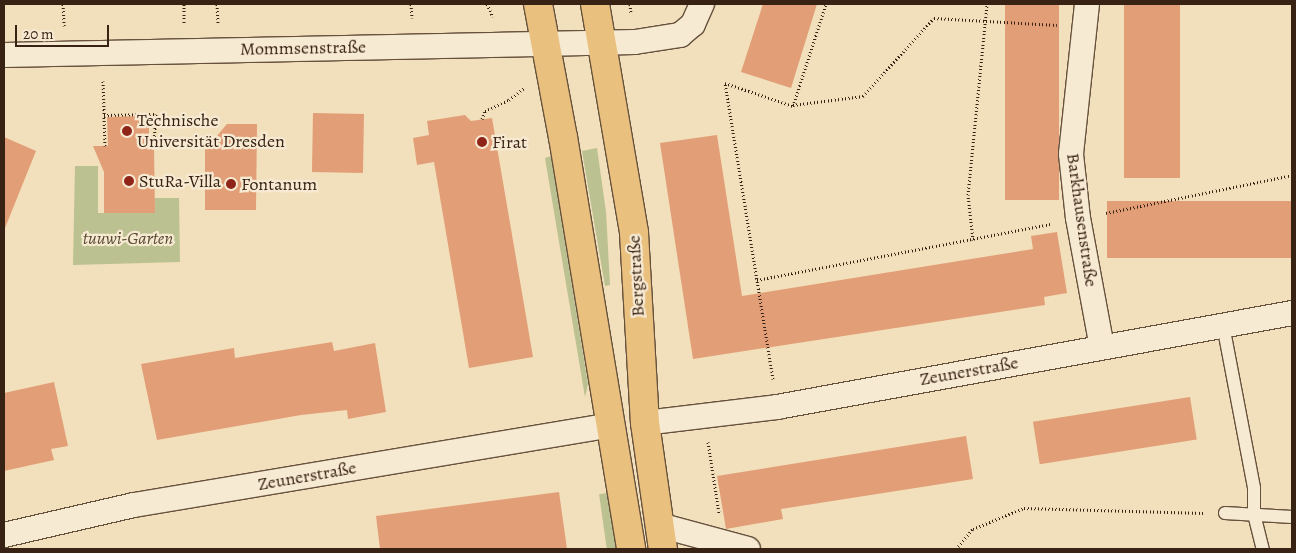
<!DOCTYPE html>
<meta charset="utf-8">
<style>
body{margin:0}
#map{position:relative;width:1296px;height:553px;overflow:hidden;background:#f2dfbb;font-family:Alegreya,serif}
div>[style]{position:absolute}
.green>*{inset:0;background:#bbc190;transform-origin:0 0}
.building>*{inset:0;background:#e29f77;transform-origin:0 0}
.path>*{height:3px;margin-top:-1.5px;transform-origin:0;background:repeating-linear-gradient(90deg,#382213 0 1px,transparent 0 3.5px)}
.roads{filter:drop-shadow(1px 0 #66513d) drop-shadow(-1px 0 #66513d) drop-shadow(0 1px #66513d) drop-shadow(0 -1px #66513d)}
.lane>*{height:12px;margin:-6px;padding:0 6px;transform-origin:6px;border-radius:6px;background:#f7ead3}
.street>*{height:24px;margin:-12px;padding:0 12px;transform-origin:12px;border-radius:12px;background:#f7ead3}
.primary>*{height:28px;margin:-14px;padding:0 14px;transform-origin:14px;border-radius:14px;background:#e9c07e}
.dots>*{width:14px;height:14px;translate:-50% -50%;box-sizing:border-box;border:2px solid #f7ead3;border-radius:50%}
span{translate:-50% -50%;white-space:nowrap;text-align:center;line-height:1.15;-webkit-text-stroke:4.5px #f7ead3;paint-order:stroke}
.street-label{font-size:18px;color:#382213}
.poi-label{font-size:18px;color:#382213}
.left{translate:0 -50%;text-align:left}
.park-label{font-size:18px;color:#594a32;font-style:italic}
.frame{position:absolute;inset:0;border:5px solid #382213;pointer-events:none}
.scale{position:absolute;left:15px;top:25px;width:94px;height:22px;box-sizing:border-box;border:2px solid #382213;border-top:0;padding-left:6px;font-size:15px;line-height:18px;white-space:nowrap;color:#382213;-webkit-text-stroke:4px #f7ead3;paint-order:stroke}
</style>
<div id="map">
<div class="green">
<i style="clip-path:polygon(597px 148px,606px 212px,610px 285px,605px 286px,582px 151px)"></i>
<i style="clip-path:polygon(551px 156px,588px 384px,585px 397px,545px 158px)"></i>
<i style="clip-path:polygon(75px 166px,98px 166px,98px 213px,154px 213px,155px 198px,179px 198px,180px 262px,73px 265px)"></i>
<i style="left:608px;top:493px;width:57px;height:9px;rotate:82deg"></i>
</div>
<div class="building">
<i style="clip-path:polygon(763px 4px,817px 4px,791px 88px,741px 72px)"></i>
<i style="left:1005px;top:4px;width:54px;height:196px"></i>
<i style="left:1124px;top:4px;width:56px;height:174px"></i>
<i style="left:313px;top:113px;width:51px;height:59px;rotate:1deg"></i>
<i style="clip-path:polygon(465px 115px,471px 121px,492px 118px,533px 357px,469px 368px,434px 162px,417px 165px,413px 138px,429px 135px,427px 121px)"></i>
<i style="clip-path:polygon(149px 116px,149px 146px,154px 146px,155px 213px,104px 213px,104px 172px,93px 146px,108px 146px,107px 117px)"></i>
<i style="clip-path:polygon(227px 124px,257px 124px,256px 210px,205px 210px,205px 150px)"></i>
<i style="clip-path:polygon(717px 135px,742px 296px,1033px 249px,1031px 236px,1057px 232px,1067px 293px,1044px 297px,1045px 305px,693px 359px,660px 143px)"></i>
<i style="clip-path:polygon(4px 137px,36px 151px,5px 228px,4px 228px)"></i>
<i style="left:1292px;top:201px;width:57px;height:185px;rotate:90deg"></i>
<i style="clip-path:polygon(332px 342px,334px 351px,375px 343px,386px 412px,348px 419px,347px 410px,301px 415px,157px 440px,141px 364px,234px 348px,235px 358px)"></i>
<i style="clip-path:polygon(54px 382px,68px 446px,51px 449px,54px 460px,4px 471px,4px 393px)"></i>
<i style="left:1190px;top:397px;width:43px;height:159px;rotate:81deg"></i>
<i style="clip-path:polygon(966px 436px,973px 479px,781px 509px,783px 519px,726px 529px,717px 476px)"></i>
<i style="clip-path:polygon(559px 492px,567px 549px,380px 549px,376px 516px)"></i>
</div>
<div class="path">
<i style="left:63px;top:4px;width:22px;rotate:87deg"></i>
<i style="left:184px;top:4px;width:19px;rotate:90deg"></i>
<i style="left:217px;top:4px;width:19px;rotate:87deg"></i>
<i style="left:411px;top:4px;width:14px;rotate:86deg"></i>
<i style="left:487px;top:4px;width:14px;rotate:65deg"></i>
<i style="left:630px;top:4px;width:10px;rotate:84deg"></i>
<i style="left:103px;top:81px;width:34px;rotate:88deg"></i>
<i style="left:793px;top:105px;width:71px;rotate:-7.3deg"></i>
<i style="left:863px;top:96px;width:105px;rotate:-47.7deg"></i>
<i style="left:934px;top:18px;width:123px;rotate:3.3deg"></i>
<i style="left:482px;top:119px;width:9px;rotate:-69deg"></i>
<i style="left:485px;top:111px;width:26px;rotate:-25deg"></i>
<i style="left:509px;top:100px;width:19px;rotate:-39deg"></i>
<i style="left:105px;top:146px;width:31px;rotate:-92deg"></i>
<i style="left:104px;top:115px;width:52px;rotate:-1.1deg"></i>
<i style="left:156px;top:114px;width:32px;rotate:94deg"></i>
<i style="left:1106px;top:213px;width:190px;rotate:-11.5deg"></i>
<i style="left:973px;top:240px;width:45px;rotate:-96.3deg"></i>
<i style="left:968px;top:195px;width:192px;rotate:-84.3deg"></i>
<i style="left:757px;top:280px;width:299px;rotate:-10.8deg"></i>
<i style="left:773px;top:379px;width:300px;rotate:-99.2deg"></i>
<i style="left:725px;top:83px;width:72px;rotate:18.7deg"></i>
<i style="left:793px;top:106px;width:107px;rotate:-72.1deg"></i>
<i style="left:708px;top:442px;width:72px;rotate:81.2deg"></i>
<i style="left:956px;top:549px;width:26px;rotate:-50deg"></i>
<i style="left:973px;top:529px;width:55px;rotate:-22.4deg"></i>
<i style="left:1024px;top:508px;width:180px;rotate:1.6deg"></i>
</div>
<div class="roads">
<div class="lane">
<i style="left:1223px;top:325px;width:166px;rotate:79.2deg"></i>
<i style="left:1254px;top:488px;width:26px;rotate:90deg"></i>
<i style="left:1254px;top:514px;width:36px;rotate:76deg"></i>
<i style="left:1225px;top:513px;width:67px;rotate:3.4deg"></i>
</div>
<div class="street">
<i style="left:1087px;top:4px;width:151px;rotate:96.1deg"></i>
<i style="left:1071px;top:154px;width:64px;rotate:83.8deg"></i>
<i style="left:1078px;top:218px;width:131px;rotate:79.5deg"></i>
<i style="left:4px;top:55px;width:631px;rotate:-1.18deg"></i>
<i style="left:635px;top:42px;width:46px;rotate:-8.8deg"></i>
<i style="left:680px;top:35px;width:17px;rotate:-40deg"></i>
<i style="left:693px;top:24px;width:22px;rotate:-66deg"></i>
<i style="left:645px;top:423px;width:133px;rotate:-6.9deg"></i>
<i style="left:777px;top:407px;width:524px;rotate:-10.34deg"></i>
<i style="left:659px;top:525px;width:92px;rotate:15.1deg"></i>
<i style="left:4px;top:535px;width:133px;rotate:-13deg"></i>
<i style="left:134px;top:505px;width:484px;rotate:-9.5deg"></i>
</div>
<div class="primary">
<i style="left:538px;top:4px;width:135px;rotate:79.4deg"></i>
<i style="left:563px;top:137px;width:418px;rotate:80.6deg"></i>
<i style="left:595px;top:4px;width:232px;rotate:80.3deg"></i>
<i style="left:634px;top:233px;width:190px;rotate:86.7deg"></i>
<i style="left:645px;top:423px;width:127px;rotate:81.9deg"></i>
</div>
</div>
<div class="dots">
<i style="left:127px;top:131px;background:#8f2418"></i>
<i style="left:482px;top:142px;background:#8f2418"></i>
<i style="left:129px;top:181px;background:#8f2418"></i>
<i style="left:231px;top:184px;background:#8f2418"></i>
</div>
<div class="street-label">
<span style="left:303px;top:48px;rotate:-1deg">Mommsenstraße</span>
<span style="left:1082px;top:220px;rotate:82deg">Barkhausenstraße</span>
<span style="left:636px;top:276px;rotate:-93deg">Bergstraße</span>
<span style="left:969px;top:371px;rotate:-10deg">Zeunerstraße</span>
<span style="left:307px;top:476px;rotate:-10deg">Zeunerstraße</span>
</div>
<div class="poi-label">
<span class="left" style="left:137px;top:131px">Technische<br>Universität Dresden</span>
<span class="left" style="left:492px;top:142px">Firat</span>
<span class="left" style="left:139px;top:181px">StuRa-Villa</span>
<span class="left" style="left:241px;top:184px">Fontanum</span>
</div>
<div class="park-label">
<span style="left:128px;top:238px">tuuwi-Garten</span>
</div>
<div class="frame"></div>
<div class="scale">20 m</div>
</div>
